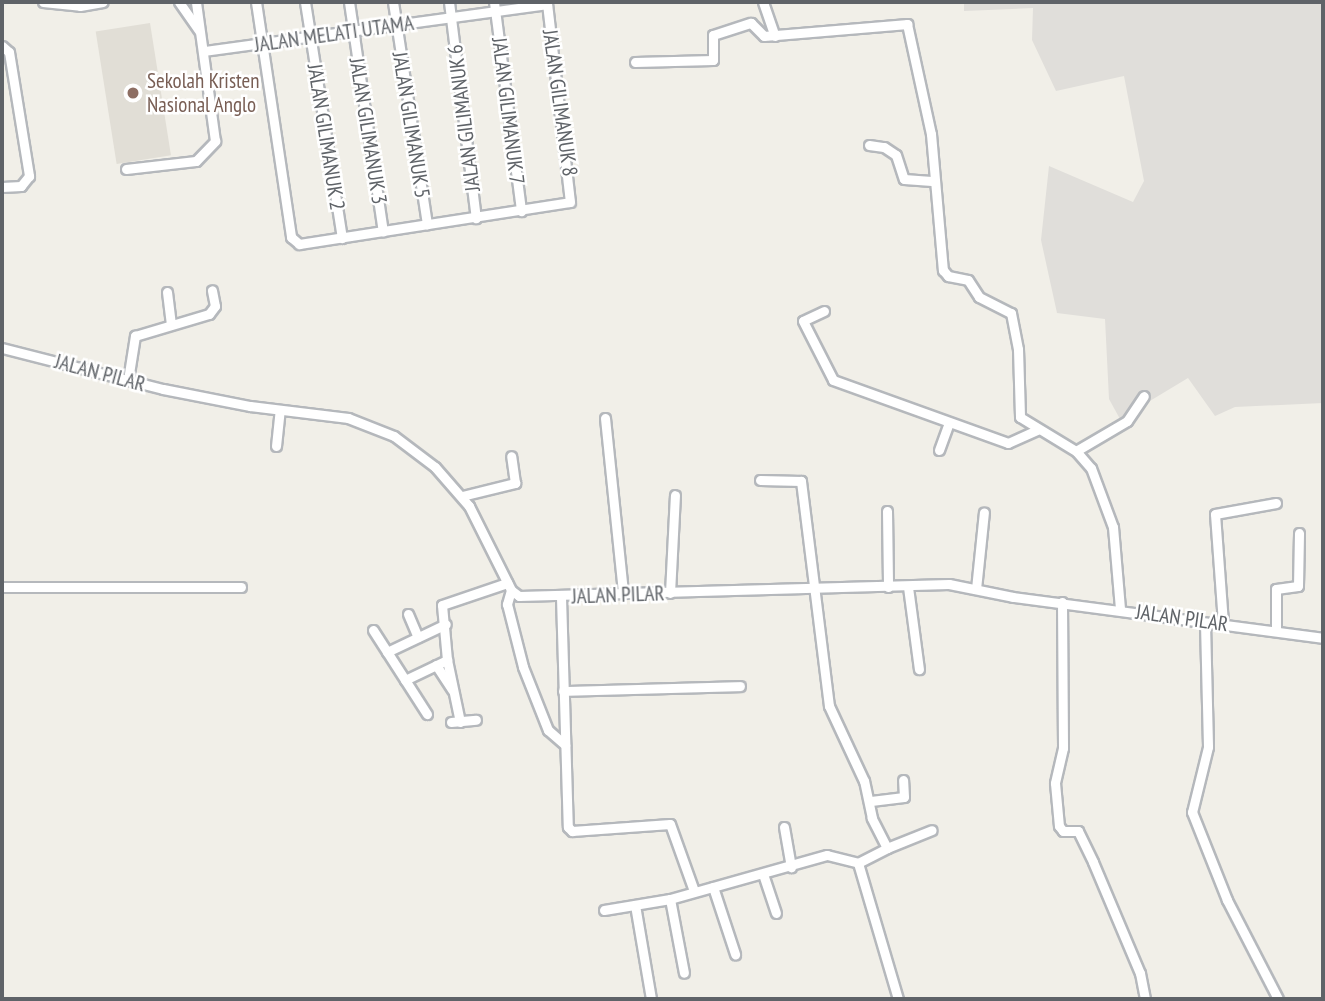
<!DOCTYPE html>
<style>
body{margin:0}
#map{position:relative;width:1325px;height:1001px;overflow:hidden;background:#f1efe8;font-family:"PT Sans Narrow",sans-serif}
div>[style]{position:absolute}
.industrial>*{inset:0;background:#e0deda}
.education>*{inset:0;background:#e1ded6;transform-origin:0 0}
.roads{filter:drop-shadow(2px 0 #b5b8bc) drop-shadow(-2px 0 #b5b8bc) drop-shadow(0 2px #b5b8bc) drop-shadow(0 -2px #b5b8bc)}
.street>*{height:9px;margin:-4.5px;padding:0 4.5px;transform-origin:4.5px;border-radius:4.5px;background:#fff}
.dots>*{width:19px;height:19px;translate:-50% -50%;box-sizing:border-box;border:4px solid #fff;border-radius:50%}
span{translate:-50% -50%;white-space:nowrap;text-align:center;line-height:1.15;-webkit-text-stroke:5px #fff;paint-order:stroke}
.street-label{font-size:21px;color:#5f6368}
.education-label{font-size:21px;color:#785e54}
.left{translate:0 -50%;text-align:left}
.frame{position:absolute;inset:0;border:4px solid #5f6368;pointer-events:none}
</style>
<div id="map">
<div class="industrial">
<i style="clip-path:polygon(964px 2px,1323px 2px,1323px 403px,1235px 407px,1215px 416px,1188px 378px,1120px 419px,1109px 399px,1105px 319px,1057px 313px,1041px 240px,1049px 166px,1133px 202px,1144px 181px,1124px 76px,1056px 91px,1032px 40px,1033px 8px,964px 11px)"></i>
</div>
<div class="education">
<i style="left:150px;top:23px;width:134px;height:55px;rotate:81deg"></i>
</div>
<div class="roads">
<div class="street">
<i style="left:43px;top:2px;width:37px;rotate:6deg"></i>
<i style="left:80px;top:6px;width:23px;rotate:-10deg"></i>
<i style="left:179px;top:2px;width:35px;rotate:55deg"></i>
<i style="left:256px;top:2px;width:238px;rotate:81.5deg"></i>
<i style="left:291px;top:237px;width:11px;rotate:41deg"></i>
<i style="left:299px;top:244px;width:274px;rotate:-8.8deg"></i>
<i style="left:570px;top:202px;width:201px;rotate:-96.6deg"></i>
<i style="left:305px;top:2px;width:239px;rotate:81.1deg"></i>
<i style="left:349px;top:2px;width:232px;rotate:81.6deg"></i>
<i style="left:393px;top:2px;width:225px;rotate:81.3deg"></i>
<i style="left:449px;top:2px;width:218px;rotate:82.9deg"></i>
<i style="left:494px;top:2px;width:211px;rotate:82.6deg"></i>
<i style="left:763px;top:2px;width:36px;rotate:71deg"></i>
<i style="left:2px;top:46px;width:9px;rotate:41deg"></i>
<i style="left:9px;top:52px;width:126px;rotate:80.8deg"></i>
<i style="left:29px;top:176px;width:13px;rotate:129deg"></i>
<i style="left:21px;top:186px;width:19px;rotate:177deg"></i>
<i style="left:204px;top:51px;width:346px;rotate:-7.8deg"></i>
<i style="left:635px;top:62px;width:78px;rotate:-1.5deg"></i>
<i style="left:713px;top:60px;width:25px;rotate:-90deg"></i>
<i style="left:713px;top:35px;width:40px;rotate:-18deg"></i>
<i style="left:751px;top:23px;width:18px;rotate:45deg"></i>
<i style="left:764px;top:36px;width:144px;rotate:-4.8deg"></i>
<i style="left:907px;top:24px;width:113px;rotate:77.7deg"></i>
<i style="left:931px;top:134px;width:137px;rotate:85deg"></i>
<i style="left:943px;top:270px;width:8px;rotate:50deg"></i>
<i style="left:948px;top:276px;width:20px;rotate:11deg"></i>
<i style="left:968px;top:280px;width:20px;rotate:57deg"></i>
<i style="left:979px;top:297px;width:36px;rotate:27deg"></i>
<i style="left:1011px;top:313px;width:37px;rotate:79deg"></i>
<i style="left:1018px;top:349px;width:68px;rotate:88.3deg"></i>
<i style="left:1020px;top:417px;width:66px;rotate:31.3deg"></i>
<i style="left:1076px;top:451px;width:23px;rotate:49deg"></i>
<i style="left:1091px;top:468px;width:63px;rotate:69.6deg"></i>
<i style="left:1113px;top:527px;width:82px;rotate:85.1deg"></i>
<i style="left:869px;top:145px;width:15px;rotate:8deg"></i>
<i style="left:884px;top:147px;width:14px;rotate:34deg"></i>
<i style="left:896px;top:155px;width:25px;rotate:72deg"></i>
<i style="left:904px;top:179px;width:31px;rotate:4deg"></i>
<i style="left:126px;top:169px;width:70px;rotate:-6.5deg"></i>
<i style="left:196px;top:161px;width:28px;rotate:-46deg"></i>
<i style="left:215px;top:141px;width:140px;rotate:-97.8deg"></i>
<i style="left:167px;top:292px;width:32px;rotate:83deg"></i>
<i style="left:824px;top:311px;width:23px;rotate:155deg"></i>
<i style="left:803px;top:321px;width:66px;rotate:63deg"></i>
<i style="left:833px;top:380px;width:186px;rotate:19.8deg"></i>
<i style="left:1008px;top:443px;width:32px;rotate:-24deg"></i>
<i style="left:2px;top:348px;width:166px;rotate:14.3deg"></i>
<i style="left:163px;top:389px;width:89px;rotate:11.1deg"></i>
<i style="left:250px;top:406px;width:99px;rotate:7deg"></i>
<i style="left:348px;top:418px;width:49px;rotate:21.4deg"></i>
<i style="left:394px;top:436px;width:51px;rotate:37.1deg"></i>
<i style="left:435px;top:467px;width:52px;rotate:48.9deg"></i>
<i style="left:469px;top:506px;width:94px;rotate:63.4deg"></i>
<i style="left:511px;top:590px;width:10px;rotate:37deg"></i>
<i style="left:519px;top:596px;width:430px;rotate:-1.6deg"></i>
<i style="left:949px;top:584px;width:65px;rotate:11.5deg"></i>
<i style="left:1013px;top:597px;width:313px;rotate:7.5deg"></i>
<i style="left:128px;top:380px;width:45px;rotate:-81deg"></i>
<i style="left:135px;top:336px;width:77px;rotate:-16.6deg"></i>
<i style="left:209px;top:314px;width:10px;rotate:-53deg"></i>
<i style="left:215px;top:306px;width:16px;rotate:-101deg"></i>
<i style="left:605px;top:418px;width:175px;rotate:84.1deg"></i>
<i style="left:276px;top:446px;width:36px;rotate:-84deg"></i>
<i style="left:939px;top:450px;width:29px;rotate:-70deg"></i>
<i style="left:1076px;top:451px;width:59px;rotate:-30.5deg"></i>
<i style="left:1127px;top:421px;width:30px;rotate:-56deg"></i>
<i style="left:462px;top:496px;width:55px;rotate:-13.8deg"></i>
<i style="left:515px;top:483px;width:27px;rotate:-98deg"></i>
<i style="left:887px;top:511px;width:76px;rotate:89.2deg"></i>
<i style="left:2px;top:587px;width:239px"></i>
<i style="left:908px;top:587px;width:83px;rotate:82.4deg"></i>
<i style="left:976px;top:589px;width:77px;rotate:-84.1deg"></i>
<i style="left:511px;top:590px;width:15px;rotate:106deg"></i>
<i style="left:507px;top:604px;width:65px;rotate:75.7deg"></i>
<i style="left:523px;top:667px;width:68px;rotate:68.4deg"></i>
<i style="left:548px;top:730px;width:23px;rotate:41deg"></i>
<i style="left:670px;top:593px;width:98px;rotate:-87.1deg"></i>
<i style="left:561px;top:597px;width:230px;rotate:88.3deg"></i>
<i style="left:568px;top:827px;width:6px;rotate:45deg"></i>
<i style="left:572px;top:831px;width:98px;rotate:-4.1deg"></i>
<i style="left:670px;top:824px;width:71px;rotate:70.3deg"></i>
<i style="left:1062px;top:602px;width:146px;rotate:89.6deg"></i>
<i style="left:1063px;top:748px;width:36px;rotate:103deg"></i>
<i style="left:1055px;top:783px;width:43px;rotate:84.7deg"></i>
<i style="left:1059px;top:826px;width:6px;rotate:51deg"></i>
<i style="left:1063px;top:831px;width:15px"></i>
<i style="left:1078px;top:831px;width:34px;rotate:64deg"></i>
<i style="left:1093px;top:862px;width:121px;rotate:67.1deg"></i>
<i style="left:1140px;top:973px;width:26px;rotate:79deg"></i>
<i style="left:408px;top:614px;width:25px;rotate:67deg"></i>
<i style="left:1205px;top:623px;width:124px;rotate:88.6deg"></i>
<i style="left:1208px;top:747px;width:67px;rotate:103.8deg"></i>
<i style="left:1192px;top:812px;width:95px;rotate:68.3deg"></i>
<i style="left:1227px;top:900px;width:111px;rotate:62.7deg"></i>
<i style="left:1223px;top:623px;width:109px;rotate:-94.2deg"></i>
<i style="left:1215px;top:514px;width:62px;rotate:-10.2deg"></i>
<i style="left:373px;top:630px;width:100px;rotate:57.3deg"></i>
<i style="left:1276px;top:631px;width:42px;rotate:-90deg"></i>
<i style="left:1276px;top:589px;width:22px;rotate:-8deg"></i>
<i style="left:1298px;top:586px;width:53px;rotate:-88.9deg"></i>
<i style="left:387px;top:652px;width:65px;rotate:-25.4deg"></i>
<i style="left:436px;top:665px;width:30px;rotate:57deg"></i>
<i style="left:405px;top:680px;width:47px;rotate:-25.5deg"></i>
<i style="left:563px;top:691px;width:177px;rotate:-1.6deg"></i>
<i style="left:451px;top:722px;width:25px;rotate:-5deg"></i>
<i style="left:460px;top:722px;width:63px;rotate:-101.8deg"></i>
<i style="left:447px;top:660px;width:55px;rotate:-95.2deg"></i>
<i style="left:442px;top:605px;width:69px;rotate:-18.7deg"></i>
<i style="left:871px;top:801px;width:33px;rotate:-7deg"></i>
<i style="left:904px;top:797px;width:17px;rotate:-93deg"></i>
<i style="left:784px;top:827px;width:41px;rotate:80.1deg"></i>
<i style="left:887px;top:848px;width:48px;rotate:-21.8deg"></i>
<i style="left:858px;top:863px;width:142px;rotate:73.6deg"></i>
<i style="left:763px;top:874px;width:41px;rotate:71.6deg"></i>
<i style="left:713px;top:887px;width:71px;rotate:71.8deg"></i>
<i style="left:670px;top:899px;width:75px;rotate:79.3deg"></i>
<i style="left:635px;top:905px;width:95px;rotate:80.3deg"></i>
<i style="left:604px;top:910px;width:67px;rotate:-9.5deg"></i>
<i style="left:670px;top:899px;width:163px;rotate:-15.7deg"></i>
<i style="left:827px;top:855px;width:32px;rotate:14deg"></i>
<i style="left:858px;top:863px;width:33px;rotate:-27deg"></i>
<i style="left:887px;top:848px;width:34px;rotate:-117deg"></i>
<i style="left:872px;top:818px;width:38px;rotate:-102deg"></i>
<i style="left:864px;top:781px;width:83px;rotate:-115deg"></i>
<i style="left:829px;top:706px;width:227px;rotate:-97.1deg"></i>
<i style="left:801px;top:481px;width:41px;rotate:-178.6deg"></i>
</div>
</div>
<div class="dots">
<i style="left:133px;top:93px;background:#8d6e63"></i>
</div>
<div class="street-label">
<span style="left:334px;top:34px;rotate:-8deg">JALAN MELATI UTAMA</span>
<span style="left:560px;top:103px;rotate:82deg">JALAN GILIMANUK 8</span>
<span style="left:508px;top:111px;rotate:83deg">JALAN GILIMANUK 7</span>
<span style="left:464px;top:118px;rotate:-97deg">JALAN GILIMANUK 6</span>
<span style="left:411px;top:125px;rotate:81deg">JALAN GILIMANUK 5</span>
<span style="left:368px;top:131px;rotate:81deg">JALAN GILIMANUK 3</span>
<span style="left:326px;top:137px;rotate:81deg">JALAN GILIMANUK 2</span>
<span style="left:100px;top:373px;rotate:15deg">JALAN PILAR</span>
<span style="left:618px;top:595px;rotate:-2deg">JALAN PILAR</span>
<span style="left:1182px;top:618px;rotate:8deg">JALAN PILAR</span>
</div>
<div class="education-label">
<span class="left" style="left:147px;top:93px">Sekolah Kristen<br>Nasional Anglo</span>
</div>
<div class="frame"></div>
</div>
